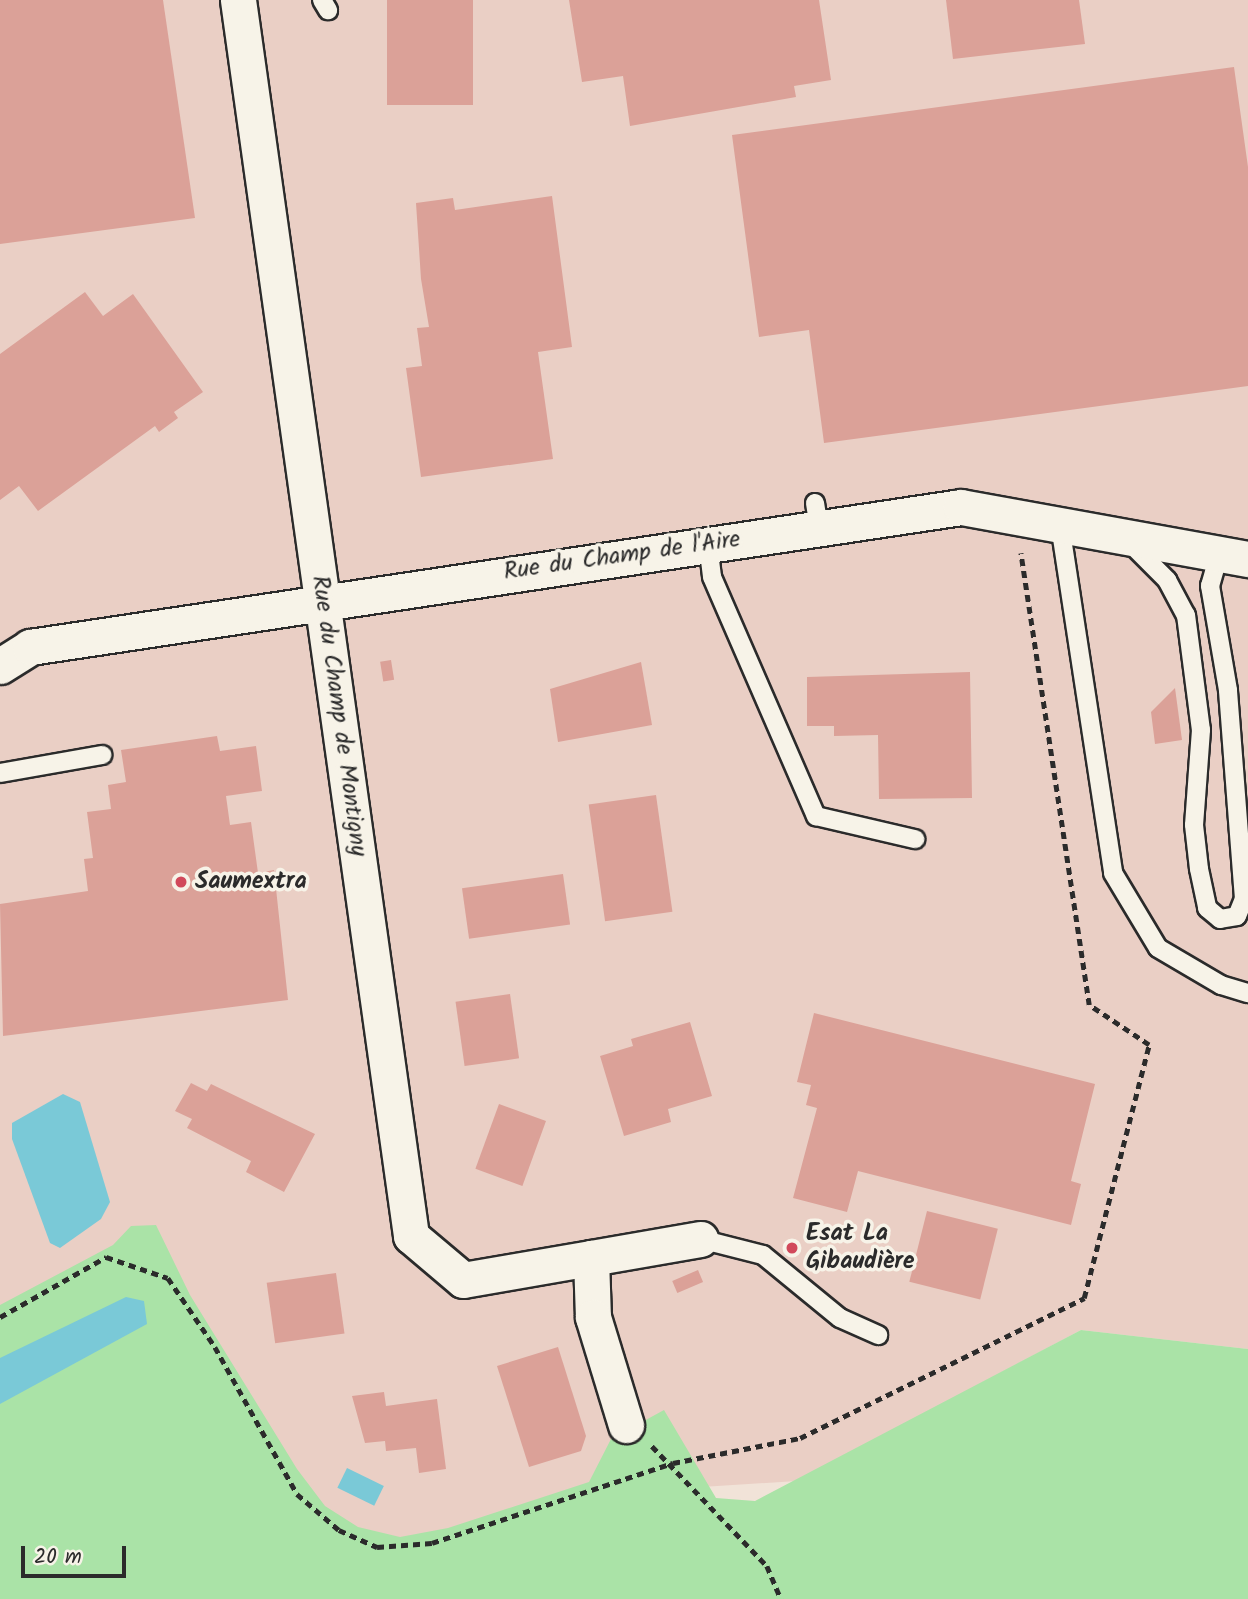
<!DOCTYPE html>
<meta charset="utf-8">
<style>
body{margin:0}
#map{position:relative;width:1248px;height:1599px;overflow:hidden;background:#f1e3d8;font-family:Kalam,sans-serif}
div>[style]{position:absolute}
.built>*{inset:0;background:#eacfc5}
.green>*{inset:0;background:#aae3a7}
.water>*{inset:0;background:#7ac9d7;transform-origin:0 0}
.building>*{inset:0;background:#dba198;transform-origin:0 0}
.path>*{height:4.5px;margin-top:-2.25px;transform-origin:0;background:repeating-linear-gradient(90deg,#2b2b2b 0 7px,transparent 0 12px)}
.roads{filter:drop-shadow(2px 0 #2b2b2b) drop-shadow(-2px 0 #2b2b2b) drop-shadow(0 2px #2b2b2b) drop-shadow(0 -2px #2b2b2b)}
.service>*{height:18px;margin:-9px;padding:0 9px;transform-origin:9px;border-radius:9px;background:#f7f3e8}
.minor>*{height:35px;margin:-17.5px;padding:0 17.5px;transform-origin:17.5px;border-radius:17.5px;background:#f7f3e8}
.dots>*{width:19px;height:19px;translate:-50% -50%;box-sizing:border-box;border:4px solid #f7f3e8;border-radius:50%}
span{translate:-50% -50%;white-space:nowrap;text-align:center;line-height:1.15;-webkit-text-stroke:7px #f7f3e8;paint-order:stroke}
.street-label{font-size:24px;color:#2b2b2b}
.poi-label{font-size:24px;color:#2b2b2b;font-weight:700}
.left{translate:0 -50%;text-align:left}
.scale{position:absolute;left:21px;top:1546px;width:105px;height:32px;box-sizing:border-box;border:4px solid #2b2b2b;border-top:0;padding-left:9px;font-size:21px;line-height:24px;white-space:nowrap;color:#2b2b2b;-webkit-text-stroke:5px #f7f3e8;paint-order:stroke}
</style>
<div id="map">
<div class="built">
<i style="clip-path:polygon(0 0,1248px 0,1248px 1349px,1081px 1330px,797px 1481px,639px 1491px,388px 1570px,0 1351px)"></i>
</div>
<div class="green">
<i style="clip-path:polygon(156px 1225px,190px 1295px,297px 1469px,325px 1506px,358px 1527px,400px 1537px,448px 1528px,589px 1482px,611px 1439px,664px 1410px,716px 1498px,755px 1501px,1081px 1330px,1248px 1349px,1248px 1599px,0 1599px,0 1305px,113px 1245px,131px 1226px)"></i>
</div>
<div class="water">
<i style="clip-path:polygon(63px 1094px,80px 1102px,110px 1202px,101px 1219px,60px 1248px,50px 1243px,12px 1139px,12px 1123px)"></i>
<i style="clip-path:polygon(126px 1297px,144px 1301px,147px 1324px,0 1404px,0 1358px)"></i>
<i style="left:347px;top:1468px;width:41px;height:22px;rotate:26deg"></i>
</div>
<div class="building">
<i style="clip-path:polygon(0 0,163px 0,195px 218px,0 244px)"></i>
<i style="left:387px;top:0;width:86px;height:105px"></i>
<i style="clip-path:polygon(569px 0,819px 0,831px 80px,794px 86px,796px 97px,630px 126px,623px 76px,582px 82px)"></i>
<i style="clip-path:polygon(946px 0,1079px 0,1085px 44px,953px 59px)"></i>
<i style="clip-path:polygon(1234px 67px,1248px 167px,1248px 386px,824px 443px,809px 330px,759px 337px,732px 135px)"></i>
<i style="clip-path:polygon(552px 196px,572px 347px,538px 352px,553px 459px,421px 477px,406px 368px,422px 366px,417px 328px,429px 327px,421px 279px,416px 203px,453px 198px,455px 210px)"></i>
<i style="clip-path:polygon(85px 292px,103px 316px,133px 294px,203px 392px,174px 412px,178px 418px,159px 432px,155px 426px,38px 511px,19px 486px,0 500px,0 354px)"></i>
<i style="left:391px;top:660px;width:20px;height:11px;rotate:81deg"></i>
<i style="clip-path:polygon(641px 662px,652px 725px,558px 742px,550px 689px)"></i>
<i style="clip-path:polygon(970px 672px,972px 798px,879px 799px,878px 735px,834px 736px,834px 726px,807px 726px,807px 677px)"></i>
<i style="clip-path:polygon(1175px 688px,1182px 740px,1155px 744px,1151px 712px)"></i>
<i style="clip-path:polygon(217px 736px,220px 751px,256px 746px,262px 791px,226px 796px,230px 825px,251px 822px,258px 873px,274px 870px,288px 1000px,3px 1036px,0 904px,88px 891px,84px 859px,93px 858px,87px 812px,111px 809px,108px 785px,126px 782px,121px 750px)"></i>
<i style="left:656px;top:795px;width:118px;height:68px;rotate:82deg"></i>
<i style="left:563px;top:874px;width:51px;height:102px;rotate:82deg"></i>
<i style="left:510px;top:994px;width:65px;height:55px;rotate:82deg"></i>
<i style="clip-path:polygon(814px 1013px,1095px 1084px,1071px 1181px,1081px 1184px,1071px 1225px,858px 1171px,847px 1212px,793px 1198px,817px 1108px,806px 1105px,811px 1085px,797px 1082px)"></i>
<i style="clip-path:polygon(690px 1022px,712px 1096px,668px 1109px,671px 1122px,624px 1136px,600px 1056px,633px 1046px,631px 1039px)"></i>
<i style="clip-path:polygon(191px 1083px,207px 1091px,211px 1084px,315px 1134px,284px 1192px,246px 1172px,251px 1161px,187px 1128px,192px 1119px,175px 1111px)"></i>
<i style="left:499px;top:1104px;width:50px;height:69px;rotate:20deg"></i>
<i style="left:927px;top:1211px;width:73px;height:73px;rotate:14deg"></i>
<i style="left:698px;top:1270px;width:13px;height:28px;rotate:67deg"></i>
<i style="left:336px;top:1273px;width:61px;height:70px;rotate:82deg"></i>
<i style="clip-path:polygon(558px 1347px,586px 1436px,581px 1451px,529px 1467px,497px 1366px)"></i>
<i style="clip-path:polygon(384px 1392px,386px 1406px,437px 1399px,446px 1469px,419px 1473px,416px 1448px,386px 1451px,385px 1441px,365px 1443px,352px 1396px)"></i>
</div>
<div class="path">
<i style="left:0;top:1317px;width:122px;rotate:-29.5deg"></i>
<i style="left:106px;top:1257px;width:65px;rotate:18.7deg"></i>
<i style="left:168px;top:1278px;width:83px;rotate:55.7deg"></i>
<i style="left:215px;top:1347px;width:168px;rotate:60.8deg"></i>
<i style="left:297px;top:1494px;width:55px;rotate:40.6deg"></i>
<i style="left:339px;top:1530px;width:42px;rotate:24.1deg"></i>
<i style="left:377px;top:1547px;width:55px;rotate:-4.2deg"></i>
<i style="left:432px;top:1543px;width:254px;rotate:-18.4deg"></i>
<i style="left:673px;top:1463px;width:129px;rotate:-11.1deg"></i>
<i style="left:800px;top:1438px;width:317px;rotate:-26.2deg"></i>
<i style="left:1084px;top:1298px;width:261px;rotate:-75.6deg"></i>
<i style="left:1149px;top:1045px;width:72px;rotate:-146.3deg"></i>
<i style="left:1089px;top:1005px;width:457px;rotate:-98.6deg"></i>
<i style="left:652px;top:1446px;width:166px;rotate:46.2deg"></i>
<i style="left:767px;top:1566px;width:36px;rotate:67deg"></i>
</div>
<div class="roads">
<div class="service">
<i style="left:322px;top:0;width:12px;rotate:59deg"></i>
<i style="left:815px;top:503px;width:25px;rotate:81deg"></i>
<i style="left:1060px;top:525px;width:352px;rotate:81.3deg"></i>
<i style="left:1113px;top:873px;width:87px;rotate:59deg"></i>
<i style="left:1158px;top:948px;width:73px;rotate:30.4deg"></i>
<i style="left:1221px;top:985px;width:28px;rotate:17deg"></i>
<i style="left:1129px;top:542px;width:54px;rotate:45deg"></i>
<i style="left:1167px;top:580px;width:40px;rotate:62deg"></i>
<i style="left:1186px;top:615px;width:116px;rotate:82.6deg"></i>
<i style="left:1201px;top:730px;width:95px;rotate:94.2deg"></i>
<i style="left:1194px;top:825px;width:44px;rotate:83.5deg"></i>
<i style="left:1199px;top:869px;width:40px;rotate:78deg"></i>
<i style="left:1207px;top:908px;width:17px;rotate:40deg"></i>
<i style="left:1220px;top:919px;width:17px;rotate:-10deg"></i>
<i style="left:1237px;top:916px;width:18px;rotate:-68deg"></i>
<i style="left:1244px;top:899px;width:210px;rotate:-94.4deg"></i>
<i style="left:1228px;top:690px;width:106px;rotate:-99.8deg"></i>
<i style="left:1210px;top:586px;width:33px;rotate:-74deg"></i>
<i style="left:708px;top:544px;width:33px;rotate:83deg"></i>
<i style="left:712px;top:577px;width:261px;rotate:66.5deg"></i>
<i style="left:816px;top:816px;width:102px;rotate:13.1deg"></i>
<i style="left:0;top:773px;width:104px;rotate:-10deg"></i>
<i style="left:700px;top:1239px;width:65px;rotate:14.3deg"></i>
<i style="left:763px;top:1255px;width:99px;rotate:39.3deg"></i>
<i style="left:840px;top:1318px;width:42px;rotate:24.1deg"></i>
</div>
<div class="minor">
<i style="left:238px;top:0;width:1248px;rotate:82.03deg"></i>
<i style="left:411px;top:1236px;width:68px;rotate:40.2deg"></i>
<i style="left:463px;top:1280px;width:130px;rotate:-9.8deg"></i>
<i style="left:591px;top:1258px;width:59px;rotate:88.1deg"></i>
<i style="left:593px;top:1317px;width:113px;rotate:73deg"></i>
<i style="left:0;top:666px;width:36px;rotate:-32deg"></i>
<i style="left:30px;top:647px;width:941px;rotate:-8.55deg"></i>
<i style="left:961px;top:507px;width:292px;rotate:10.3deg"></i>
<i style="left:591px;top:1258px;width:111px;rotate:-9.9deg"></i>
</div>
</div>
<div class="dots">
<i style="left:181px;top:882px;background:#d1495b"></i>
<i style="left:792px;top:1248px;background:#d1495b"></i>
</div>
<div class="street-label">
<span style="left:622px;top:556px;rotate:-8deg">Rue du Champ de l'Aire</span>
<span style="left:339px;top:716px;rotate:82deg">Rue du Champ de Montigny</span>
</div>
<div class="poi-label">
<span class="left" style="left:195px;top:882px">Saumextra</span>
<span class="left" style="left:806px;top:1248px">Esat La<br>Gibaudière</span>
</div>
<div class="scale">20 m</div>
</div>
